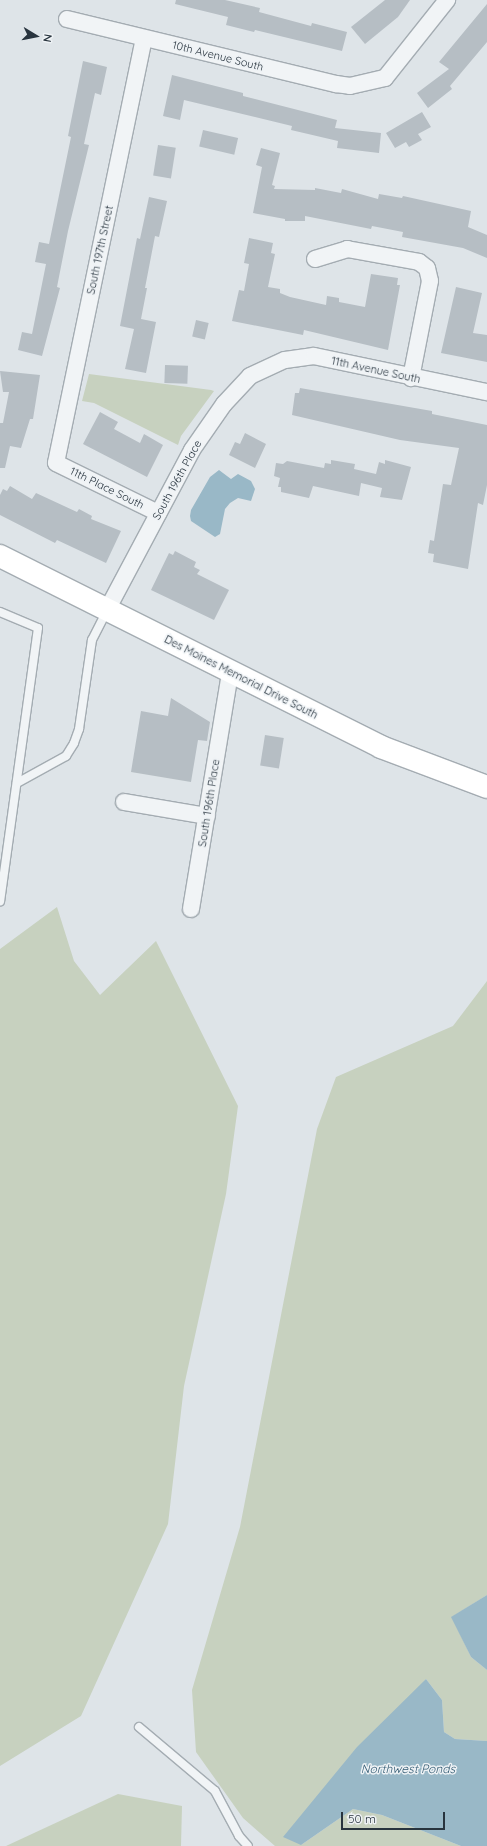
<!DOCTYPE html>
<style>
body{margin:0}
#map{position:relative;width:487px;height:1846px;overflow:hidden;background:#dee4e8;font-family:Quicksand,sans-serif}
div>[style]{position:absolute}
.green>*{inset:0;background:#c7d1bf}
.water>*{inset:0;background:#99b8c7}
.building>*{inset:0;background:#b6bec4;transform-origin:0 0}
.roads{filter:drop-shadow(1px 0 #a4acb2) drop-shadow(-1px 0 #a4acb2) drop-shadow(0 1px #a4acb2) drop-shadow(0 -1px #a4acb2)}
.lane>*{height:8px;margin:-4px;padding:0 4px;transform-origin:4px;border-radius:4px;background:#f1f4f6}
.street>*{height:16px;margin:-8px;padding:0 8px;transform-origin:8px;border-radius:8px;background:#f1f4f6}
.secondary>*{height:22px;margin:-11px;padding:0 11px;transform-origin:11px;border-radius:11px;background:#fff}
span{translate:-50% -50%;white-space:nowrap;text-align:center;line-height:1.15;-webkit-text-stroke:3px #eef2f5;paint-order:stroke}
.street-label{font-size:11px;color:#28343e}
.water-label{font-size:12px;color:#325a72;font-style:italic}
.north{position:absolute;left:16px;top:16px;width:40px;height:40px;-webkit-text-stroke:3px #eef2f5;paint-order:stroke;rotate:100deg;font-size:11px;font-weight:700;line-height:16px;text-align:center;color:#28343e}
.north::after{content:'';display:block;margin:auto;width:14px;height:18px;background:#28343e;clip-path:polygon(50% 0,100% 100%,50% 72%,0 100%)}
.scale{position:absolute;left:341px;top:1812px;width:104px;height:18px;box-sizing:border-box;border:2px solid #28343e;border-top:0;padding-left:5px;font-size:12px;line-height:14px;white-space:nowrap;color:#28343e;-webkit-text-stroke:3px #eef2f5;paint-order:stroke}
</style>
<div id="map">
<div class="green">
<i style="clip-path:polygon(89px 374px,211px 390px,214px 391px,181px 436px,178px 445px,94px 403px,82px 401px)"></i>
<i style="clip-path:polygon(57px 907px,74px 961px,100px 995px,156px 941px,238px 1106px,226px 1194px,184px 1386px,168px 1524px,81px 1716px,0 1766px,0 949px)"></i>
<i style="clip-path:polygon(487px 981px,487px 1595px,452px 1617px,471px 1657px,487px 1670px,487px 1741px,455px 1739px,444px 1732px,442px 1700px,426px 1679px,301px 1845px,353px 1809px,382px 1815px,461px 1846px,275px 1846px,243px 1818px,196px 1752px,192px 1690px,240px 1527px,317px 1129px,336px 1077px,453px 1026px)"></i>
<i style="clip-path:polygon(118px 1794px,182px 1806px,181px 1846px,6px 1846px)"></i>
</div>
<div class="water">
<i style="clip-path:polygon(219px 470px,231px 479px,238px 474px,251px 481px,255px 489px,251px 501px,238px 498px,230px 503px,225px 509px,220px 534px,215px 537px,191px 521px,190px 516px,191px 510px,210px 477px)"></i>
<i style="clip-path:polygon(487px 1595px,487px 1670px,471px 1657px,451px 1617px)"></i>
<i style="clip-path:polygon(426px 1679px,442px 1700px,444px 1732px,455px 1739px,487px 1741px,487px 1846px,461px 1846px,382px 1815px,353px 1809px,301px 1845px,283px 1837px,357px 1747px)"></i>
</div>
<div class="building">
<i style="clip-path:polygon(176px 0,225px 0,260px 8px,259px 12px,311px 26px,312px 23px,347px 32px,342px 51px,255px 30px,254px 32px,226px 25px,228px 17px,175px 4px)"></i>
<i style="clip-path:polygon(385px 0,410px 0,398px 17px,365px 44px,351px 27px)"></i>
<i style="clip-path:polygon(487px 4px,487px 42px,450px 86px,452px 89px,428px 108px,417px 93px,449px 69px,439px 62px)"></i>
<i style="clip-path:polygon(83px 61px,107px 67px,101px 95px,95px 93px,84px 144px,89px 145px,68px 231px,57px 287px,60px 288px,42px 356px,18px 350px,22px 332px,32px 334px,46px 264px,35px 262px,39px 242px,49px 244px,71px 137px,68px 136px)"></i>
<i style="clip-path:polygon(172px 75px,243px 93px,243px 96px,337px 120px,335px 128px,381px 133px,379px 153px,337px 148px,338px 141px,291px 130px,292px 126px,184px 100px,180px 120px,163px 116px)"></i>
<i style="clip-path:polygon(422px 112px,431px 127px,418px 134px,422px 140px,409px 147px,406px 142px,395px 148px,386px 133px)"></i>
<i style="left:203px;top:130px;width:36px;height:17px;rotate:13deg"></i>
<i style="left:158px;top:145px;width:18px;height:31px;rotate:9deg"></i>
<i style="clip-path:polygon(261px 148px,280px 153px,272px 185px,275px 186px,274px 189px,315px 190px,315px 188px,341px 193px,342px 189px,378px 199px,379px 194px,402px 198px,403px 196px,471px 211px,468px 227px,487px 235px,487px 258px,463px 248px,402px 237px,403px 232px,372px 226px,371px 229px,305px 216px,305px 221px,285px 221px,285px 219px,253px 213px,262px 167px,256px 165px)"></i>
<i style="clip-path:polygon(149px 197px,167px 201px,159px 237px,155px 236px,145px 288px,147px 288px,141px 319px,156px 322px,146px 373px,125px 369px,134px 329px,120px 326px,137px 238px,140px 239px)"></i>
<i style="clip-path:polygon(249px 238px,273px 243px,271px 253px,275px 254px,268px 287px,280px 289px,280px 293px,290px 297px,326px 305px,327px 296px,339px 298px,339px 302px,365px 307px,371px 274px,398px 278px,397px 285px,400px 285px,388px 350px,304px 330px,303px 335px,232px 321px,239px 290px,244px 291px,249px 264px,244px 263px)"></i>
<i style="clip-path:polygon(456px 287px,482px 293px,473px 333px,487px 335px,487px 362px,441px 353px)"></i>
<i style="left:196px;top:320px;width:13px;height:17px;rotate:13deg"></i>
<i style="left:165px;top:365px;width:23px;height:18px;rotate:2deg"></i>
<i style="clip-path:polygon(0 371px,40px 375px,33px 419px,30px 419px,21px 448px,10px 446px,5px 468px,0 468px,0 423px,3px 423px,9px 392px,3px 392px)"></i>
<i style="clip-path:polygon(300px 388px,432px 411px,432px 414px,487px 425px,487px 485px,483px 505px,478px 503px,468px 569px,433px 562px,434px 554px,428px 553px,430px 540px,434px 541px,443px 484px,451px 485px,459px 448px,400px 440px,292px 415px,295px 393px,299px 393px)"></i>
<i style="clip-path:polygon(100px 412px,118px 422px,114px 429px,140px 443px,144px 434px,163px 445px,147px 477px,83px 444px)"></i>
<i style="clip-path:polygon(245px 433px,266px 444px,255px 468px,229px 455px,235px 442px,240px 444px)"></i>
<i style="clip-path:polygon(331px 460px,355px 464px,354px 469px,376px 474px,379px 462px,385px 464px,385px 460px,411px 467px,402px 500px,380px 497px,382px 488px,361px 483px,359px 496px,313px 486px,309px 498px,281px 492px,281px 487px,278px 487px,280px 478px,274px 476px,276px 463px,283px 464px,287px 461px,324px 468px,325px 463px,331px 464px)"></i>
<i style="clip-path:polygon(10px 486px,32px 499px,36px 493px,77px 512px,79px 509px,92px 516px,91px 519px,121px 531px,106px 563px,57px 540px,55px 543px,0 515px,0 495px,3px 489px,7px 491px)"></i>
<i style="clip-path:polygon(175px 551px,196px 562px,194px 567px,200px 570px,197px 574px,229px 590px,214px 620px,151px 590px,169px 553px,173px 555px)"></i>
<i style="clip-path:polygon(171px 698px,210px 722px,207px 741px,198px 740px,191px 782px,131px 772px,141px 711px,168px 716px)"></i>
<i style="left:265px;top:735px;width:19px;height:31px;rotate:9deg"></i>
</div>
<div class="roads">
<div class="lane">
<i style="left:0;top:612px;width:41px;rotate:22.8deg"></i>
<i style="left:38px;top:628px;width:276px;rotate:97.9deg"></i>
<i style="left:17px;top:783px;width:56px;rotate:-28.9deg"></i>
<i style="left:66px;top:756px;width:15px;rotate:-58deg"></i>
<i style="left:74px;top:743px;width:15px;rotate:-70deg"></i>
<i style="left:79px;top:729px;width:90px;rotate:-81.7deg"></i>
<i style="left:92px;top:640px;width:33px;rotate:-63deg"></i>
<i style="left:139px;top:1727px;width:99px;rotate:40.1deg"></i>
<i style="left:215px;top:1791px;width:51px;rotate:61.9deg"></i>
<i style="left:239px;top:1836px;width:13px;rotate:48deg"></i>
</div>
<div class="street">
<i style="left:67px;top:19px;width:277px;rotate:13.6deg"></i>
<i style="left:336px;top:84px;width:14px;rotate:8deg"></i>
<i style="left:350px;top:86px;width:36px;rotate:-13deg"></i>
<i style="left:385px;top:78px;width:100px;rotate:-51.5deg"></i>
<i style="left:144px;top:38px;width:434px;rotate:101.7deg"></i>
<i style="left:56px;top:463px;width:114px;rotate:26.1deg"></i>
<i style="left:315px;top:259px;width:34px;rotate:-17deg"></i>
<i style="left:347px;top:249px;width:73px;rotate:10.2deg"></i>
<i style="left:419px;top:262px;width:10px;rotate:37deg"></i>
<i style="left:427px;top:268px;width:13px;rotate:77deg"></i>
<i style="left:430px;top:281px;width:99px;rotate:101.1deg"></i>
<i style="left:107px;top:610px;width:181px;rotate:-62deg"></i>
<i style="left:192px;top:450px;width:56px;rotate:-55.2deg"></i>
<i style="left:224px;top:404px;width:38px;rotate:-47deg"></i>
<i style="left:250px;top:376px;width:38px;rotate:-25deg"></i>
<i style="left:285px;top:360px;width:29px;rotate:-8deg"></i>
<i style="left:314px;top:356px;width:177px;rotate:11.8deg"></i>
<i style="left:124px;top:802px;width:84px;rotate:9.6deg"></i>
<i style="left:191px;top:909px;width:239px;rotate:-80.6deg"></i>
</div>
<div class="secondary">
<i style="left:0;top:556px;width:426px;rotate:26.6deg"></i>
<i style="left:381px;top:747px;width:113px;rotate:20.7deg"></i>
</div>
</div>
<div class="street-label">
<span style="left:218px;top:56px;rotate:14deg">10th Avenue South</span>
<span style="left:100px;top:250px;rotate:-78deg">South 197th Street</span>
<span style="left:376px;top:370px;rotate:12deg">11th Avenue South</span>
<span style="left:177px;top:480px;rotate:-61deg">South 196th Place</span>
<span style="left:107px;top:488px;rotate:26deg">11th Place South</span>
<span style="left:241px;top:677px;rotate:27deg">Des Moines Memorial Drive South</span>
<span style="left:209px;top:803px;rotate:-81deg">South 196th Place</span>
</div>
<div class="water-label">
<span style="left:408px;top:1769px">Northwest Ponds</span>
</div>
<div class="north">N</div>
<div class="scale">50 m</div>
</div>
